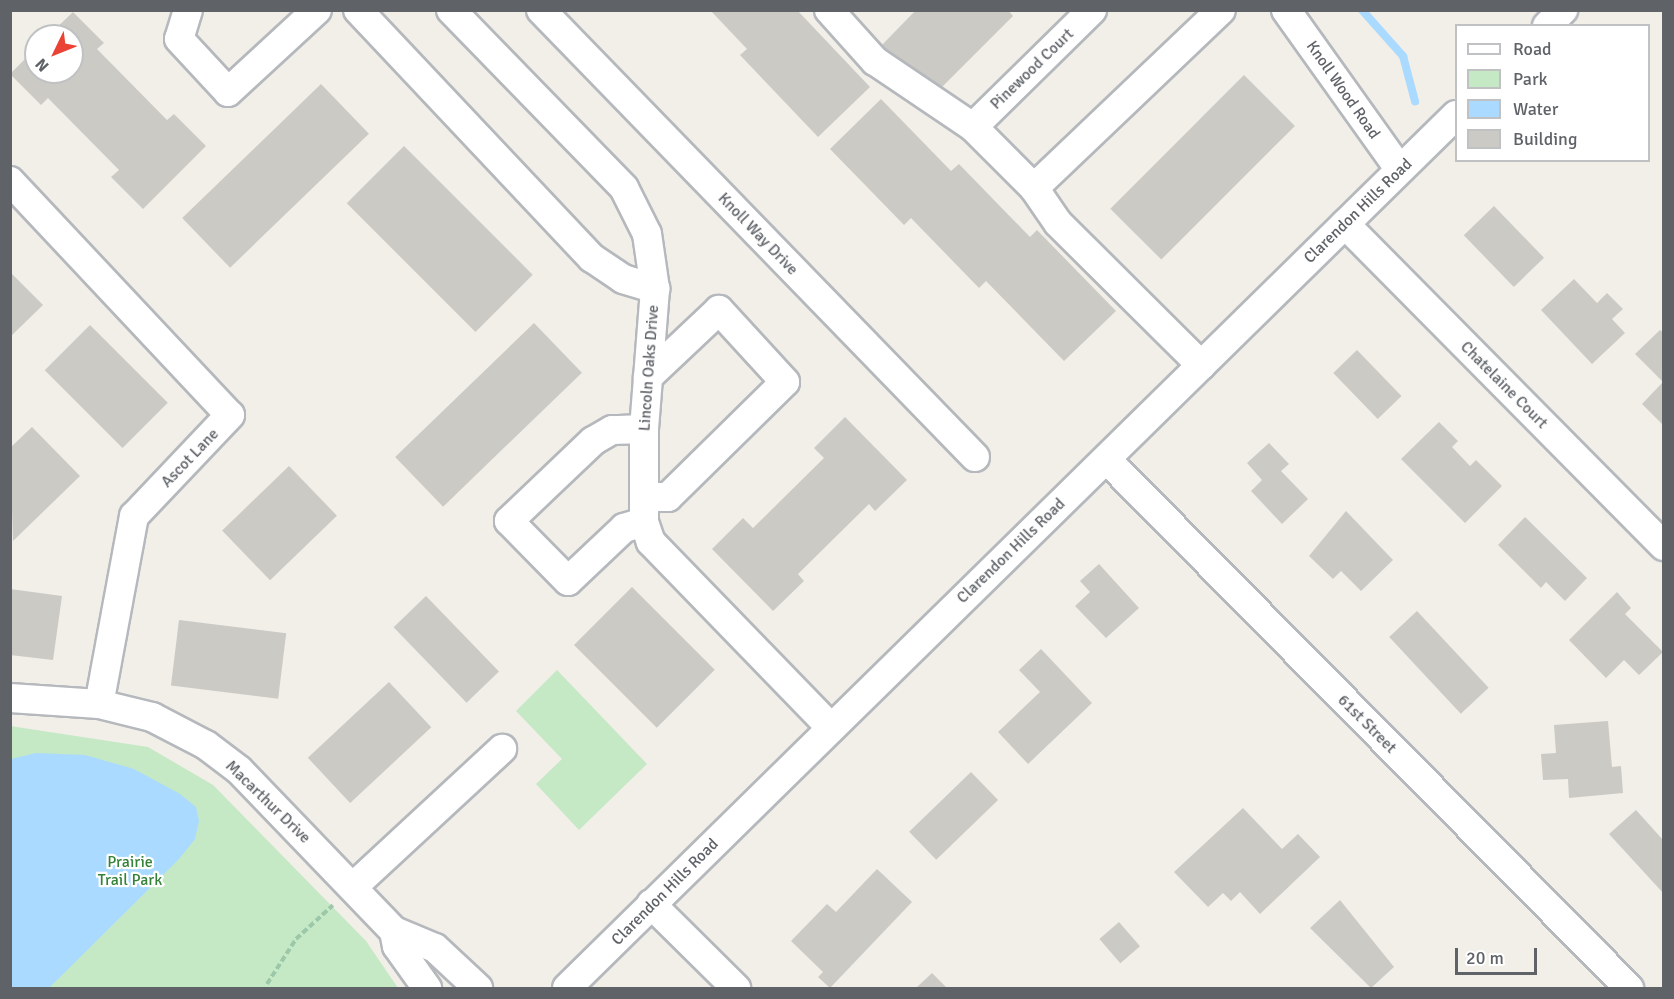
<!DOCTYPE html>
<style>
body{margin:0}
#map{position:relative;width:1674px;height:999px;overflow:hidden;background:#f1efe8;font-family:Signika,sans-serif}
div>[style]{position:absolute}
.green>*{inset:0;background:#c5e8c5}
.water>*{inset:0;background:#aadaff}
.stream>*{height:8px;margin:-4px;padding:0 4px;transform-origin:4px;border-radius:4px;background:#aadaff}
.building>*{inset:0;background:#cccac5;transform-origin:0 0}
.path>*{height:4px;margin-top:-2px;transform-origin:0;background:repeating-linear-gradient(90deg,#9cc7a9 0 6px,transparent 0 9px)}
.roads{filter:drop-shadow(2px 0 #b5b8bc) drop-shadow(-2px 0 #b5b8bc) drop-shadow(0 2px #b5b8bc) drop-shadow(0 -2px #b5b8bc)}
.minor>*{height:28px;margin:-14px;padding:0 14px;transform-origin:14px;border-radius:14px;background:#fff}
span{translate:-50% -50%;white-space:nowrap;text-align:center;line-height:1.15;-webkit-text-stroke:4.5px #fff;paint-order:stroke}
.street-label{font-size:16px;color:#5f6368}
.park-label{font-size:16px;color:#348238}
.frame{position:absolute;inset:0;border:12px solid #5f6368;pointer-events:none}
.legend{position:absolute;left:1455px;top:24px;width:195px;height:138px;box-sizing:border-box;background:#fff;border:2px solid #bfc1c3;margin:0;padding:8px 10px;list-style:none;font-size:18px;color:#5f6368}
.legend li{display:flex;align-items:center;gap:12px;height:30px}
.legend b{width:30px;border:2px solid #bfc1c3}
.north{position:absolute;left:24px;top:24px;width:60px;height:60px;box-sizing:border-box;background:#fff;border:2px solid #bfc1c3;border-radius:50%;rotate:227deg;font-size:16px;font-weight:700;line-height:24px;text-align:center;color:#5f6368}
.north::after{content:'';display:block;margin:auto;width:21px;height:27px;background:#ea4335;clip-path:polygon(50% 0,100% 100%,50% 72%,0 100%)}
.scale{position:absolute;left:1455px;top:948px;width:82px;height:27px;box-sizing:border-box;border:3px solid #5f6368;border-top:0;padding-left:8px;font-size:18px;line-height:21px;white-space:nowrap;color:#5f6368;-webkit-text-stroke:4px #fff;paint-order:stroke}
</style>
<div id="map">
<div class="green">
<i style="clip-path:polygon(557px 670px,647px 764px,579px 830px,536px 784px,562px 759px,516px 711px)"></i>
<i style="clip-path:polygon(10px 726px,148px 747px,213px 785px,366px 941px,398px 988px,11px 988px)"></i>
</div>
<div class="water">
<i style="clip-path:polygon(36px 753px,85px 755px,134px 769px,180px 794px,196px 807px,199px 821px,195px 839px,179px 859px,49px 988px,11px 988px,11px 759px)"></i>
</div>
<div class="stream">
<i style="left:1362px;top:10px;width:62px;rotate:48.3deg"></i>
<i style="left:1403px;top:56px;width:47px;rotate:75.1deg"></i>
</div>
<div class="building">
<i style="clip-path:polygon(710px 10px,797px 10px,870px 87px,818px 137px,740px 55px,747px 49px)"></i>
<i style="clip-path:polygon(916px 10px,1008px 10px,1013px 16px,933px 96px,882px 45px)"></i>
<i style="clip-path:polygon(73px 12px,104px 43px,97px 49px,167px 120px,174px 114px,206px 146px,143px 209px,111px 177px,119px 170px,48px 98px,41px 105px,10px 74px,36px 48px,36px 72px,72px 72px,72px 36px,48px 36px)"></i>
<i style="left:1244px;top:75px;width:72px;height:189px;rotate:45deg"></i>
<i style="left:321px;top:84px;width:69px;height:193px;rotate:46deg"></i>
<i style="clip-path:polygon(881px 99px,951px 171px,959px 164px,1030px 237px,1037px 230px,1116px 311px,1064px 361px,986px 281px,979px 288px,911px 218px,904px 225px,830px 149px)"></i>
<i style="left:404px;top:146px;width:182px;height:81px;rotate:45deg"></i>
<i style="left:1494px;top:206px;width:72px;height:42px;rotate:46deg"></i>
<i style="clip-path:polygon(10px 272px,43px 305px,10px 337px)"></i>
<i style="clip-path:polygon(1574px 279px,1597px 303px,1607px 293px,1623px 309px,1612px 319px,1625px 333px,1592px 364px,1541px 310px)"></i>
<i style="left:534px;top:323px;width:69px;height:193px;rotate:46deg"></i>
<i style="left:90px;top:325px;width:110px;height:64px;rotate:45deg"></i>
<i style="clip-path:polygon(1660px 330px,1664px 333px,1664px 426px,1642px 404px,1663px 382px,1635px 354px)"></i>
<i style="left:1357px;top:350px;width:64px;height:33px;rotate:46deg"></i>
<i style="clip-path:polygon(845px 417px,907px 480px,875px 511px,869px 504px,798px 574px,804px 581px,773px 611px,712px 549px,743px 518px,753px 528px,824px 458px,814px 448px)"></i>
<i style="clip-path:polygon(1439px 422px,1458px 441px,1452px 447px,1470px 466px,1476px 460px,1502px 486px,1465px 523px,1401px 459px)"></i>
<i style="clip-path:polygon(32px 427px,80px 476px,13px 541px,10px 448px)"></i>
<i style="clip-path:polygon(1269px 443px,1289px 464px,1281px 471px,1308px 499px,1282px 524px,1251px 491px,1262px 480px,1247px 463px)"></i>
<i style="left:289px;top:466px;width:69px;height:93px;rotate:46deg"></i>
<i style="clip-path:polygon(1346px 511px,1393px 560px,1361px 591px,1341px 571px,1333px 579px,1309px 556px)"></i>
<i style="clip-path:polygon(1525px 517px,1587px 578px,1565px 601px,1546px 582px,1541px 588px,1498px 545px)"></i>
<i style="clip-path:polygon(1099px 564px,1139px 608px,1106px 638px,1075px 606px,1090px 592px,1080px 581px)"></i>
<i style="left:632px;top:587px;width:117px;height:82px;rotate:45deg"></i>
<i style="clip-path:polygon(10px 589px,62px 596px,53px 660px,10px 655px)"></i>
<i style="clip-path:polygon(1617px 592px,1631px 608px,1625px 614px,1663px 652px,1639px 675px,1624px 660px,1606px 678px,1569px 640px)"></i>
<i style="left:426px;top:596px;width:105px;height:45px;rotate:46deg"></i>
<i style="left:1417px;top:611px;width:105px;height:38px;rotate:47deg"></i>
<i style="left:179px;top:620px;width:108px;height:66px;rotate:7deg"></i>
<i style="clip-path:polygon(1041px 649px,1092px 703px,1028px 764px,998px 732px,1040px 692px,1019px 670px)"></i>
<i style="left:389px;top:682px;width:62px;height:111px;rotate:47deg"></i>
<i style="clip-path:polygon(1608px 721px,1612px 767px,1621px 766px,1623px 793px,1569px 798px,1568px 779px,1543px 780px,1541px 754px,1556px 753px,1554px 725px)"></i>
<i style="left:971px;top:772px;width:39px;height:86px;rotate:46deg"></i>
<i style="clip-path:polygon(1243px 808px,1282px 849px,1298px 834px,1320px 857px,1260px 914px,1240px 892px,1231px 901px,1223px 893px,1208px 907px,1174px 872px)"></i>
<i style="clip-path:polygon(1636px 810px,1664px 841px,1664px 894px,1609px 834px)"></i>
<i style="clip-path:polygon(877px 869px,912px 902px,830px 988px,818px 977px,823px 972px,791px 941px,827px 904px,836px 912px)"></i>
<i style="clip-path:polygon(1340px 900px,1394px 967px,1371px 988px,1310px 928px)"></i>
<i style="left:1119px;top:922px;width:32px;height:26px;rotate:49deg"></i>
<i style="clip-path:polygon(932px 973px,947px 988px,916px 988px)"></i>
</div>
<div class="path">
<i style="left:267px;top:984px;width:54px;rotate:-57.2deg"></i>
<i style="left:296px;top:939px;width:50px;rotate:-42.6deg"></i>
</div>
<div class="roads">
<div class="minor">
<i style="left:188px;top:10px;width:30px;rotate:107deg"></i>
<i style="left:179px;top:39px;width:72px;rotate:47.2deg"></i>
<i style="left:228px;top:92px;width:121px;rotate:-42.7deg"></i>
<i style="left:358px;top:10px;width:341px;rotate:46.7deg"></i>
<i style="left:592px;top:258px;width:37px;rotate:34deg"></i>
<i style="left:623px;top:279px;width:34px;rotate:17deg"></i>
<i style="left:451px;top:10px;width:248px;rotate:45.8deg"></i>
<i style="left:624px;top:188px;width:51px;rotate:63.4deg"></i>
<i style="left:647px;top:234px;width:56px;rotate:81.7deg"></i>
<i style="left:655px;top:289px;width:140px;rotate:94.5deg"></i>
<i style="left:644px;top:429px;width:93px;rotate:90deg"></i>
<i style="left:644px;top:522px;width:21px;rotate:71deg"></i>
<i style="left:651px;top:542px;width:259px;rotate:45.9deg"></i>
<i style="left:541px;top:10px;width:623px;rotate:45.85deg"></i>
<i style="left:829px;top:10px;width:69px;rotate:48deg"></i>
<i style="left:875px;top:61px;width:118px;rotate:34deg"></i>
<i style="left:973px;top:127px;width:86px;rotate:45deg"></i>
<i style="left:1034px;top:188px;width:258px;rotate:-43.6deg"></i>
<i style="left:1286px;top:10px;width:196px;rotate:54.5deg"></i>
<i style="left:1547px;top:26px;width:23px;rotate:-45deg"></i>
<i style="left:973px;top:127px;width:167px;rotate:-44.5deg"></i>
<i style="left:10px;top:181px;width:321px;rotate:46.8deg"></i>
<i style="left:230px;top:415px;width:139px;rotate:133.5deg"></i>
<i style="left:134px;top:516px;width:191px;rotate:100.5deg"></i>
<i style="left:1034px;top:188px;width:42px;rotate:55.6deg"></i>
<i style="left:1058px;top:223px;width:202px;rotate:44.8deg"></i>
<i style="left:1345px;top:224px;width:453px;rotate:45.3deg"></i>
<i style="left:644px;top:429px;width:32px;rotate:178deg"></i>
<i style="left:612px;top:430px;width:22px;rotate:150deg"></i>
<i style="left:593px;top:441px;width:116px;rotate:136.4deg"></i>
<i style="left:509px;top:521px;width:84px;rotate:45.5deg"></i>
<i style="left:568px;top:581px;width:77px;rotate:-43.4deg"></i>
<i style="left:624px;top:528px;width:21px;rotate:-17deg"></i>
<i style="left:1106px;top:459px;width:744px;rotate:45.33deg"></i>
<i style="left:645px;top:497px;width:23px"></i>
<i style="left:668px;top:497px;width:164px;rotate:-44.5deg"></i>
<i style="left:785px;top:382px;width:98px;rotate:-132.5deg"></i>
<i style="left:719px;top:310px;width:98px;rotate:136.7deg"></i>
<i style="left:10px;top:698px;width:89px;rotate:3.9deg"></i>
<i style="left:99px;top:704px;width:55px;rotate:13.8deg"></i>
<i style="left:152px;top:717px;width:61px;rotate:27.4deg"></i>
<i style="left:206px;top:745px;width:41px;rotate:37.1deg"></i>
<i style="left:239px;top:770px;width:223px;rotate:46.1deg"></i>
<i style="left:394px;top:931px;width:44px;rotate:22.5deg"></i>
<i style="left:435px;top:948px;width:59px;rotate:42.9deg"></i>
<i style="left:354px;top:886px;width:202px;rotate:-42.8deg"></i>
<i style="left:651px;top:904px;width:120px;rotate:44.7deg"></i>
<i style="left:394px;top:931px;width:15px;rotate:79deg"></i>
<i style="left:397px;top:946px;width:52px;rotate:54.5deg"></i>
<i style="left:567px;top:988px;width:1246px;rotate:-44.48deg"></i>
</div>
</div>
<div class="street-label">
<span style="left:1032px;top:69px;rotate:-44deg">Pinewood Court</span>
<span style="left:1343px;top:90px;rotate:55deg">Knoll Wood Road</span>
<span style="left:1358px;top:211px;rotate:-44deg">Clarendon Hills Road</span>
<span style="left:758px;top:234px;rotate:46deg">Knoll Way Drive</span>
<span style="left:649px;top:368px;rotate:-86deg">Lincoln Oaks Drive</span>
<span style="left:1504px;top:385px;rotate:45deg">Chatelaine Court</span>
<span style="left:190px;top:458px;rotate:-46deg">Ascot Lane</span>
<span style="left:1011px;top:551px;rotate:-44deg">Clarendon Hills Road</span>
<span style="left:1367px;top:724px;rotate:45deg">61st Street</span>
<span style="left:268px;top:802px;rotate:44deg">Macarthur Drive</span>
<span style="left:665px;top:892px;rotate:-45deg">Clarendon Hills Road</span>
</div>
<div class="park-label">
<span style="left:130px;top:871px">Prairie<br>Trail Park</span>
</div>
<div class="frame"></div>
<ul class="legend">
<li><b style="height:8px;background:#fff"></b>Road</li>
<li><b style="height:16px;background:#c5e8c5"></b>Park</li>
<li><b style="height:16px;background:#aadaff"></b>Water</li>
<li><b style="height:16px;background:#cccac5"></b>Building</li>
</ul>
<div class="north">N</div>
<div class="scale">20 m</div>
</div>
